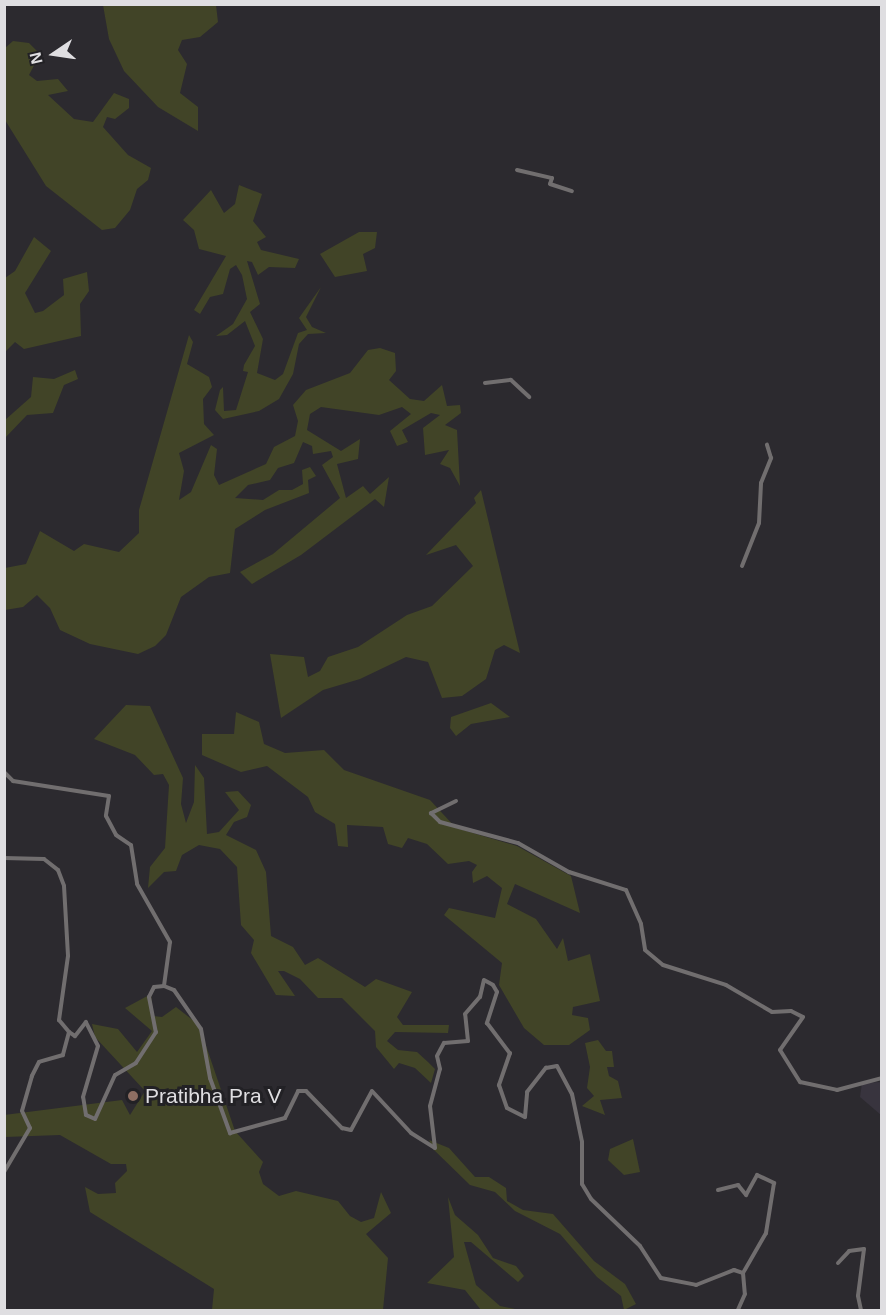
<!DOCTYPE html>
<style>
body{margin:0}
#map{position:relative;width:886px;height:1315px;overflow:hidden;background:#2c2a2f;font-family:Helvetica,sans-serif}
div>[style]{position:absolute}
.built>*{inset:0;background:#38343e}
.green>*{inset:0;background:#414427}
.minor>*{height:4px;margin:-2px;padding:0 2px;transform-origin:2px;border-radius:2px;background:#716e6f}
.dots>*{width:16px;height:16px;translate:-50% -50%;box-sizing:border-box;border:3px solid #222125;border-radius:50%}
span{translate:-50% -50%;white-space:nowrap;text-align:center;line-height:1.15;-webkit-text-stroke:6px #222125;paint-order:stroke}
.poi-label{font-size:21px;color:#dfdee1}
.left{translate:0 -50%;text-align:left}
.frame{position:absolute;inset:0;border:6px solid #dfdee1;pointer-events:none}
.north{position:absolute;left:24px;top:24px;width:60px;height:60px;-webkit-text-stroke:4px #222125;paint-order:stroke;rotate:257deg;font-size:16px;font-weight:700;line-height:24px;text-align:center;color:#dfdee1}
.north::after{content:'';display:block;margin:auto;width:21px;height:27px;background:#dfdee1;clip-path:polygon(50% 0,100% 100%,50% 72%,0 100%)}
</style>
<div id="map">
<div class="built">
<i style="clip-path:polygon(881px 1082px,881px 1115px,860px 1097px,862px 1083px)"></i>
</div>
<div class="green">
<i style="clip-path:polygon(103px 5px,216px 5px,218px 22px,200px 37px,182px 40px,178px 50px,187px 64px,180px 93px,198px 107px,198px 131px,158px 107px,124px 71px,109px 39px)"></i>
<i style="clip-path:polygon(13px 41px,29px 43px,40px 54px,29px 75px,37px 81px,58px 79px,68px 91px,48px 95px,74px 119px,93px 122px,114px 93px,129px 99px,129px 108px,115px 119px,107px 117px,103px 127px,128px 155px,151px 168px,148px 180px,137px 189px,130px 210px,115px 228px,102px 230px,46px 186px,5px 120px,5px 48px)"></i>
<i style="clip-path:polygon(239px 185px,262px 194px,253px 221px,266px 237px,257px 242px,261px 250px,299px 259px,295px 268px,269px 267px,258px 275px,252px 262px,247px 261px,260px 304px,250px 312px,263px 339px,257px 373px,275px 380px,283px 374px,298px 333px,307px 330px,299px 318px,321px 287px,306px 317px,312px 327px,326px 333px,308px 334px,299px 344px,293px 374px,279px 399px,259px 411px,223px 419px,215px 410px,220px 390px,223px 387px,224px 411px,236px 410px,248px 372px,243px 371px,244px 365px,255px 346px,245px 321px,227px 335px,216px 336px,233px 324px,247px 299px,242px 275px,236px 265px,230px 269px,223px 294px,210px 297px,200px 314px,194px 310px,226px 256px,199px 249px,194px 230px,183px 220px,211px 190px,224px 213px,235px 204px)"></i>
<i style="clip-path:polygon(359px 232px,377px 232px,375px 248px,363px 254px,367px 271px,335px 277px,320px 254px)"></i>
<i style="clip-path:polygon(34px 237px,51px 251px,25px 293px,35px 313px,43px 311px,64px 295px,63px 279px,87px 272px,89px 291px,80px 304px,81px 336px,24px 349px,15px 342px,5px 352px,5px 278px,15px 271px)"></i>
<i style="clip-path:polygon(189px 335px,193px 342px,187px 364px,209px 377px,212px 387px,203px 399px,204px 424px,214px 435px,179px 453px,184px 471px,179px 500px,191px 492px,211px 445px,217px 449px,214px 475px,219px 485px,266px 464px,274px 447px,295px 436px,298px 421px,293px 405px,306px 390px,350px 373px,368px 350px,380px 348px,395px 353px,396px 371px,389px 380px,410px 399px,424px 401px,442px 385px,447px 406px,460px 405px,461px 413px,445px 425px,457px 430px,460px 486px,450px 468px,440px 464px,449px 450px,425px 455px,423px 428px,440px 415px,431px 413px,402px 430px,408px 442px,397px 446px,390px 431px,411px 414px,402px 407px,379px 415px,321px 407px,310px 414px,307px 430px,341px 451px,360px 439px,358px 459px,337px 464px,346px 498px,363px 486px,370px 494px,389px 477px,384px 507px,375px 499px,301px 555px,252px 584px,240px 572px,273px 554px,340px 498px,322px 465px,333px 457px,331px 451px,313px 454px,312px 446px,303px 442px,294px 463px,278px 468px,270px 480px,248px 485px,235px 498px,263px 500px,279px 490px,292px 490px,303px 484px,302px 470px,310px 467px,316px 476px,308px 480px,309px 493px,265px 510px,235px 529px,230px 573px,209px 577px,181px 597px,166px 635px,155px 646px,138px 654px,90px 644px,60px 630px,50px 608px,37px 595px,23px 607px,5px 610px,5px 568px,26px 564px,40px 531px,74px 551px,84px 544px,119px 552px,139px 533px,139px 510px)"></i>
<i style="clip-path:polygon(75px 370px,78px 379px,64px 385px,53px 413px,27px 415px,5px 438px,5px 420px,31px 397px,33px 377px,54px 379px)"></i>
<i style="clip-path:polygon(481px 490px,520px 653px,504px 645px,495px 650px,486px 679px,462px 696px,442px 698px,428px 662px,406px 657px,360px 679px,323px 690px,281px 718px,270px 654px,304px 657px,308px 677px,320px 671px,328px 657px,358px 647px,407px 615px,432px 606px,473px 566px,456px 545px,426px 555px,476px 503px,474px 498px)"></i>
<i style="clip-path:polygon(491px 703px,510px 717px,471px 724px,456px 736px,450px 728px,451px 717px)"></i>
<i style="clip-path:polygon(126px 705px,150px 706px,183px 778px,181px 804px,186px 823px,194px 802px,195px 765px,204px 778px,207px 834px,219px 832px,239px 810px,225px 792px,238px 791px,251px 805px,247px 817px,234px 822px,226px 835px,256px 850px,266px 872px,271px 936px,293px 947px,305px 965px,318px 958px,365px 987px,376px 979px,412px 992px,397px 1017px,403px 1025px,449px 1025px,448px 1033px,395px 1032px,387px 1041px,398px 1050px,417px 1052px,428px 1062px,435px 1069px,431px 1083px,415px 1068px,399px 1063px,394px 1069px,376px 1047px,375px 1031px,342px 998px,318px 998px,300px 979px,284px 971px,278px 971px,295px 996px,276px 995px,251px 953px,254px 940px,241px 925px,237px 867px,220px 849px,199px 845px,182px 855px,176px 871px,164px 872px,148px 888px,150px 867px,165px 848px,169px 785px,163px 774px,154px 775px,135px 755px,94px 739px)"></i>
<i style="clip-path:polygon(236px 712px,259px 722px,264px 744px,285px 753px,324px 750px,344px 770px,430px 800px,456px 828px,517px 846px,571px 876px,580px 913px,515px 884px,507px 904px,536px 919px,557px 949px,563px 938px,568px 961px,590px 954px,600px 1001px,573px 1007px,572px 1015px,588px 1018px,590px 1030px,569px 1045px,544px 1045px,524px 1028px,499px 985px,502px 963px,444px 915px,449px 908px,495px 918px,502px 888px,487px 876px,473px 883px,472px 872px,477px 865px,469px 861px,448px 864px,427px 844px,408px 838px,402px 848px,388px 844px,383px 827px,347px 825px,348px 847px,338px 846px,335px 824px,315px 812px,308px 797px,267px 766px,241px 772px,202px 755px,202px 734px,234px 734px)"></i>
<i style="clip-path:polygon(151px 994px,153px 1016px,162px 1017px,176px 1007px,199px 1025px,235px 1131px,263px 1162px,259px 1172px,263px 1184px,279px 1196px,296px 1191px,338px 1201px,350px 1216px,361px 1222px,374px 1218px,381px 1192px,391px 1213px,366px 1234px,388px 1258px,383px 1310px,212px 1310px,214px 1289px,90px 1212px,85px 1187px,98px 1194px,116px 1193px,115px 1183px,127px 1171px,126px 1164px,111px 1164px,60px 1135px,5px 1137px,4px 1115px,122px 1100px,130px 1115px,145px 1091px,95px 1037px,92px 1024px,118px 1029px,137px 1052px,152px 1031px,125px 1008px)"></i>
<i style="clip-path:polygon(598px 1040px,606px 1051px,612px 1051px,614px 1067px,607px 1067px,609px 1076px,618px 1081px,622px 1098px,600px 1100px,605px 1115px,582px 1106px,594px 1096px,587px 1088px,590px 1067px,585px 1043px)"></i>
<i style="clip-path:polygon(633px 1139px,640px 1172px,624px 1175px,608px 1160px,610px 1149px)"></i>
<i style="clip-path:polygon(429px 1140px,449px 1148px,475px 1177px,489px 1177px,506px 1188px,507px 1201px,523px 1210px,553px 1214px,594px 1261px,625px 1284px,636px 1304px,624px 1310px,621px 1296px,597px 1277px,560px 1234px,515px 1211px,495px 1192px,470px 1185px,433px 1149px)"></i>
<i style="clip-path:polygon(448px 1197px,455px 1215px,478px 1235px,493px 1258px,516px 1266px,524px 1276px,518px 1282px,471px 1242px,464px 1242px,476px 1285px,500px 1306px,520px 1310px,481px 1310px,465px 1290px,427px 1283px,454px 1257px)"></i>
</div>
<div class="minor">
<i style="left:517px;top:170px;width:36px;rotate:13deg"></i>
<i style="left:552px;top:178px;width:6px;rotate:108deg"></i>
<i style="left:550px;top:184px;width:23px;rotate:18deg"></i>
<i style="left:485px;top:383px;width:26px;rotate:-7deg"></i>
<i style="left:511px;top:380px;width:25px;rotate:43deg"></i>
<i style="left:742px;top:566px;width:46px;rotate:-68.4deg"></i>
<i style="left:759px;top:523px;width:40px;rotate:-87.1deg"></i>
<i style="left:761px;top:483px;width:27px;rotate:-68deg"></i>
<i style="left:771px;top:458px;width:14px;rotate:-107deg"></i>
<i style="left:4px;top:772px;width:13px;rotate:45deg"></i>
<i style="left:13px;top:781px;width:97px;rotate:8.9deg"></i>
<i style="left:109px;top:796px;width:20px;rotate:99deg"></i>
<i style="left:106px;top:816px;width:21px;rotate:62deg"></i>
<i style="left:116px;top:835px;width:18px;rotate:34deg"></i>
<i style="left:131px;top:845px;width:39px;rotate:81deg"></i>
<i style="left:137px;top:884px;width:67px;rotate:60.4deg"></i>
<i style="left:170px;top:942px;width:44px;rotate:97.8deg"></i>
<i style="left:164px;top:986px;width:10px;rotate:174deg"></i>
<i style="left:154px;top:987px;width:11px;rotate:117deg"></i>
<i style="left:149px;top:997px;width:36px;rotate:79deg"></i>
<i style="left:156px;top:1032px;width:37px;rotate:123deg"></i>
<i style="left:136px;top:1063px;width:24px;rotate:150deg"></i>
<i style="left:115px;top:1075px;width:48px;rotate:114.4deg"></i>
<i style="left:95px;top:1119px;width:10px;rotate:-156deg"></i>
<i style="left:86px;top:1115px;width:18px;rotate:-99deg"></i>
<i style="left:83px;top:1097px;width:53px;rotate:-73.6deg"></i>
<i style="left:98px;top:1046px;width:27px;rotate:-117deg"></i>
<i style="left:86px;top:1022px;width:18px;rotate:128deg"></i>
<i style="left:75px;top:1036px;width:7px;rotate:-146deg"></i>
<i style="left:456px;top:801px;width:28px;rotate:154deg"></i>
<i style="left:431px;top:813px;width:13px;rotate:45deg"></i>
<i style="left:440px;top:822px;width:81px;rotate:15.1deg"></i>
<i style="left:518px;top:843px;width:59px;rotate:29.6deg"></i>
<i style="left:569px;top:872px;width:60px;rotate:17.5deg"></i>
<i style="left:626px;top:890px;width:37px;rotate:66deg"></i>
<i style="left:641px;top:924px;width:26px;rotate:81deg"></i>
<i style="left:645px;top:950px;width:23px;rotate:40deg"></i>
<i style="left:663px;top:965px;width:66px;rotate:17.6deg"></i>
<i style="left:726px;top:985px;width:53px;rotate:30.4deg"></i>
<i style="left:772px;top:1012px;width:19px;rotate:-3deg"></i>
<i style="left:791px;top:1011px;width:13px;rotate:27deg"></i>
<i style="left:803px;top:1017px;width:40px;rotate:124.9deg"></i>
<i style="left:780px;top:1050px;width:38px;rotate:58deg"></i>
<i style="left:800px;top:1082px;width:38px;rotate:12deg"></i>
<i style="left:837px;top:1090px;width:47px;rotate:-14.9deg"></i>
<i style="left:4px;top:858px;width:40px;rotate:1.4deg"></i>
<i style="left:44px;top:859px;width:18px;rotate:38deg"></i>
<i style="left:58px;top:870px;width:17px;rotate:69deg"></i>
<i style="left:64px;top:886px;width:70px;rotate:86.7deg"></i>
<i style="left:68px;top:956px;width:65px;rotate:98deg"></i>
<i style="left:59px;top:1020px;width:16px;rotate:50deg"></i>
<i style="left:69px;top:1032px;width:24px;rotate:105deg"></i>
<i style="left:63px;top:1055px;width:25px;rotate:164deg"></i>
<i style="left:39px;top:1062px;width:16px;rotate:117deg"></i>
<i style="left:32px;top:1076px;width:36px;rotate:106deg"></i>
<i style="left:22px;top:1111px;width:19px;rotate:65deg"></i>
<i style="left:30px;top:1128px;width:51px;rotate:120.6deg"></i>
<i style="left:164px;top:986px;width:11px;rotate:22deg"></i>
<i style="left:174px;top:990px;width:47px;rotate:55.3deg"></i>
<i style="left:201px;top:1029px;width:50px;rotate:79.6deg"></i>
<i style="left:210px;top:1078px;width:59px;rotate:70deg"></i>
<i style="left:230px;top:1133px;width:57px;rotate:-15.3deg"></i>
<i style="left:285px;top:1118px;width:30px;rotate:-64deg"></i>
<i style="left:298px;top:1091px;width:8px"></i>
<i style="left:306px;top:1091px;width:52px;rotate:45.8deg"></i>
<i style="left:342px;top:1128px;width:9px;rotate:13deg"></i>
<i style="left:351px;top:1130px;width:44px;rotate:-61.7deg"></i>
<i style="left:372px;top:1091px;width:57px;rotate:47.1deg"></i>
<i style="left:411px;top:1133px;width:28px;rotate:32deg"></i>
<i style="left:435px;top:1148px;width:42px;rotate:-96.8deg"></i>
<i style="left:430px;top:1106px;width:38px;rotate:-75deg"></i>
<i style="left:440px;top:1069px;width:13px;rotate:-103deg"></i>
<i style="left:437px;top:1056px;width:15px;rotate:-62deg"></i>
<i style="left:444px;top:1043px;width:24px;rotate:-5deg"></i>
<i style="left:468px;top:1041px;width:27px;rotate:-96deg"></i>
<i style="left:465px;top:1014px;width:23px;rotate:-49deg"></i>
<i style="left:480px;top:997px;width:17px;rotate:-77deg"></i>
<i style="left:484px;top:980px;width:10px;rotate:29deg"></i>
<i style="left:493px;top:985px;width:8px;rotate:60deg"></i>
<i style="left:497px;top:992px;width:33px;rotate:108deg"></i>
<i style="left:487px;top:1023px;width:38px;rotate:53deg"></i>
<i style="left:510px;top:1053px;width:34px;rotate:109deg"></i>
<i style="left:499px;top:1085px;width:24px;rotate:71deg"></i>
<i style="left:507px;top:1108px;width:20px;rotate:27deg"></i>
<i style="left:525px;top:1117px;width:25px;rotate:-85deg"></i>
<i style="left:527px;top:1092px;width:31px;rotate:-52deg"></i>
<i style="left:546px;top:1068px;width:11px;rotate:-10deg"></i>
<i style="left:557px;top:1066px;width:32px;rotate:62deg"></i>
<i style="left:572px;top:1094px;width:49px;rotate:78.2deg"></i>
<i style="left:582px;top:1142px;width:42px;rotate:90deg"></i>
<i style="left:582px;top:1184px;width:17px;rotate:59deg"></i>
<i style="left:591px;top:1199px;width:68px;rotate:43.8deg"></i>
<i style="left:640px;top:1246px;width:38px;rotate:57deg"></i>
<i style="left:661px;top:1278px;width:36px;rotate:11deg"></i>
<i style="left:696px;top:1285px;width:41px;rotate:-21.5deg"></i>
<i style="left:734px;top:1270px;width:9px;rotate:18deg"></i>
<i style="left:743px;top:1273px;width:21px;rotate:85deg"></i>
<i style="left:745px;top:1294px;width:17px;rotate:114deg"></i>
<i style="left:718px;top:1190px;width:21px;rotate:-14deg"></i>
<i style="left:738px;top:1185px;width:13px;rotate:51deg"></i>
<i style="left:746px;top:1195px;width:23px;rotate:-61deg"></i>
<i style="left:757px;top:1175px;width:19px;rotate:25deg"></i>
<i style="left:774px;top:1183px;width:51px;rotate:99.1deg"></i>
<i style="left:766px;top:1233px;width:46px;rotate:119.9deg"></i>
<i style="left:838px;top:1263px;width:16px;rotate:-47deg"></i>
<i style="left:849px;top:1251px;width:15px;rotate:-8deg"></i>
<i style="left:864px;top:1249px;width:47px;rotate:97.3deg"></i>
<i style="left:858px;top:1296px;width:14px;rotate:78deg"></i>
</div>
<div class="dots">
<i style="left:133px;top:1096px;background:#8d6e63"></i>
</div>
<div class="poi-label">
<span class="left" style="left:145px;top:1096px">Pratibha Pra V</span>
</div>
<div class="frame"></div>
<div class="north">N</div>
</div>
